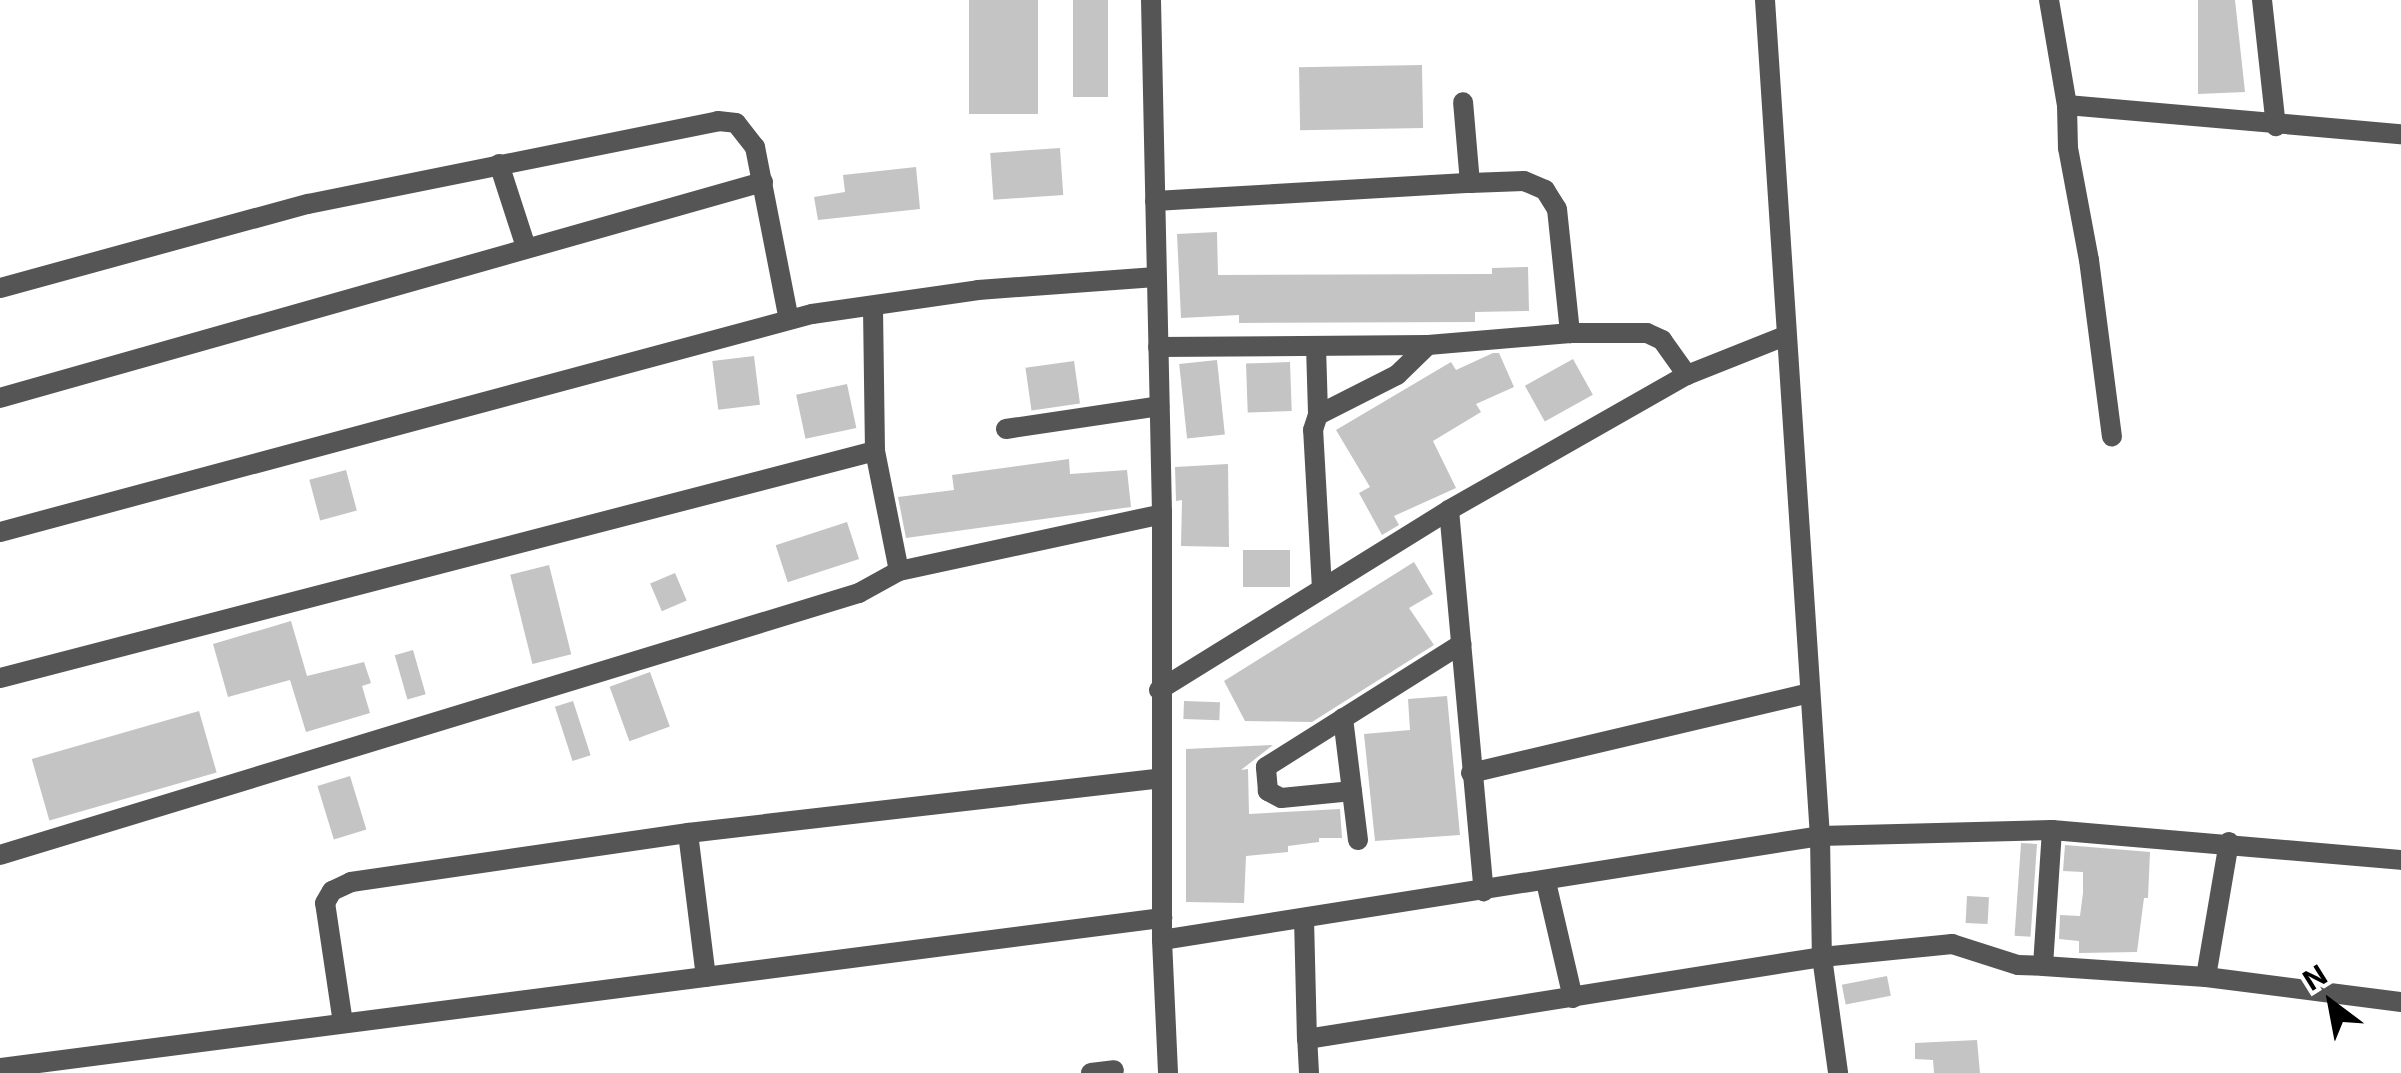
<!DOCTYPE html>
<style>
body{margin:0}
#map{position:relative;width:2401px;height:1073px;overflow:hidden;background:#fff;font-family:Inter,sans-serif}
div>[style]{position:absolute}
.building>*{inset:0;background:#c4c4c4;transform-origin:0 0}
.minor>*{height:20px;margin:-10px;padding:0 10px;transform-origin:10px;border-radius:10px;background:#555}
span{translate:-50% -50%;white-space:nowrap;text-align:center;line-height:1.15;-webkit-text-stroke:8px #fff;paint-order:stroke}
.north{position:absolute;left:2281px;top:953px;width:100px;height:100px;-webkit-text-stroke:8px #fff;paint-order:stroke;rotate:328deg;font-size:28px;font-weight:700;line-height:40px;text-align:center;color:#000}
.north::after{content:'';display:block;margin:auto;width:35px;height:45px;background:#000;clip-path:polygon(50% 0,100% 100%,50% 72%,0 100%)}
</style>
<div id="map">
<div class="building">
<i style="left:969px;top:0;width:69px;height:114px"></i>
<i style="left:1073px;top:0;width:35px;height:97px"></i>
<i style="clip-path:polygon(2198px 0,2235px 0,2245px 92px,2198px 94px)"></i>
<i style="left:1422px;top:65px;width:63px;height:123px;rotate:89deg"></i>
<i style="left:1060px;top:148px;width:47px;height:70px;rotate:86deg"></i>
<i style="clip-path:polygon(916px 167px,920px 209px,818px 220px,814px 197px,845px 192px,843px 175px)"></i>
<i style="clip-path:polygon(1217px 232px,1218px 275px,1492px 274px,1492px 268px,1528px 267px,1529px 311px,1475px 312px,1475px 322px,1239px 323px,1239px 315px,1181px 318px,1177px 234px)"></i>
<i style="clip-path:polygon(1493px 353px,1499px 353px,1514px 387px,1476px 404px,1481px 412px,1433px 441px,1456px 488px,1394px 516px,1399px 525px,1382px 535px,1359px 493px,1370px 487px,1336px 430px,1451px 362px,1456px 370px)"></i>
<i style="left:754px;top:356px;width:49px;height:42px;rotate:83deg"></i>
<i style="left:1573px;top:359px;width:41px;height:55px;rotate:61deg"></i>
<i style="left:1217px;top:360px;width:75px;height:38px;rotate:84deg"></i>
<i style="left:1074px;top:361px;width:43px;height:49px;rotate:82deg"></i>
<i style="left:1290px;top:362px;width:49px;height:44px;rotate:88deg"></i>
<i style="left:847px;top:384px;width:45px;height:52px;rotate:78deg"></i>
<i style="clip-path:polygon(1069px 459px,1070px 474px,1127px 470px,1131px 507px,906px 538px,898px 497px,954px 490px,952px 475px)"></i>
<i style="clip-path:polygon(1228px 464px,1229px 547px,1181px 546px,1182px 500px,1176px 501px,1175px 467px)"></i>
<i style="left:346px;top:470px;width:42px;height:38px;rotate:75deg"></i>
<i style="left:847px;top:522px;width:39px;height:75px;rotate:72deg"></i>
<i style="left:1290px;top:550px;width:37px;height:47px;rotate:90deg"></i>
<i style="clip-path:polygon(1414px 562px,1433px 594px,1409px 608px,1434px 645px,1312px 722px,1245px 721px,1224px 681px)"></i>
<i style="left:549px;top:565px;width:92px;height:40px;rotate:76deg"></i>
<i style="left:675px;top:573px;width:30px;height:27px;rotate:67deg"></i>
<i style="clip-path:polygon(291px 621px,307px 676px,364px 662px,371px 683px,362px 686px,370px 713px,306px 732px,290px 680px,228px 697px,213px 644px)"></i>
<i style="left:413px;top:650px;width:46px;height:19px;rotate:74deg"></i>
<i style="left:650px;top:672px;width:58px;height:43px;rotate:70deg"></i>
<i style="clip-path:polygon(1447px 696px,1460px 835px,1375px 841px,1364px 734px,1410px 730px,1408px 699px)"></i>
<i style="left:573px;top:701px;width:57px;height:19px;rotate:72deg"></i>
<i style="left:1184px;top:701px;width:36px;height:18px;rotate:2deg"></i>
<i style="left:199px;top:711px;width:64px;height:174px;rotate:74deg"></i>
<i style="clip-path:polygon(1273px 745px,1241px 770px,1248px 769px,1249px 814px,1340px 809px,1342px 838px,1319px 838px,1319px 842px,1288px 846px,1288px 852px,1246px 856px,1244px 903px,1186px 902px,1186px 749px)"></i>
<i style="left:350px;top:776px;width:56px;height:34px;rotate:73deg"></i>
<i style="left:2037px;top:844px;width:93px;height:16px;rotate:94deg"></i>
<i style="clip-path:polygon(2065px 845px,2150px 852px,2148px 898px,2144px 898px,2137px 952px,2079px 953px,2079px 941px,2059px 939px,2060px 915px,2080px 916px,2083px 893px,2083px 872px,2063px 871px)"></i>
<i style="left:1967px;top:896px;width:22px;height:27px;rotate:3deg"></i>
<i style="left:1887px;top:976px;width:20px;height:46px;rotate:79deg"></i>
<i style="clip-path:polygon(1977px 1040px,1980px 1073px,1934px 1073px,1933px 1060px,1915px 1059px,1915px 1043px)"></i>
</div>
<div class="minor">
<i style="left:1151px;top:0;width:514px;rotate:88.77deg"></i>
<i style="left:1162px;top:514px;width:426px;rotate:90deg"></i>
<i style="left:1162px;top:940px;width:133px;rotate:87.4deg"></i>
<i style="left:1765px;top:0;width:838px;rotate:86.24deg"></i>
<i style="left:1820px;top:836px;width:121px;rotate:89.1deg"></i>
<i style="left:1822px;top:957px;width:117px;rotate:82.1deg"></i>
<i style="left:2049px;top:0;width:107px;rotate:80.3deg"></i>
<i style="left:2067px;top:105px;width:335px;rotate:5deg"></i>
<i style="left:2262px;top:0;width:127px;rotate:83.7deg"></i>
<i style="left:2067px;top:105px;width:43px;rotate:88.7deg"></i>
<i style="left:2068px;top:148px;width:114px;rotate:79.4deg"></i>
<i style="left:2089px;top:260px;width:178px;rotate:82.6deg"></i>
<i style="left:499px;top:164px;width:87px;rotate:72deg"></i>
<i style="left:1470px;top:183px;width:54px;rotate:-2.1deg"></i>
<i style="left:1524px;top:181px;width:23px;rotate:23deg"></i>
<i style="left:1545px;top:190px;width:22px;rotate:58deg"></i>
<i style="left:1557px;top:209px;width:125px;rotate:84deg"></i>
<i style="left:1155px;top:201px;width:316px;rotate:-3.3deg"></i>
<i style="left:1470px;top:183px;width:81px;rotate:-94.9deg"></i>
<i style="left:0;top:288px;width:319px;rotate:-15.3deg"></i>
<i style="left:308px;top:204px;width:418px;rotate:-11.4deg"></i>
<i style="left:718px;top:121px;width:18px;rotate:6deg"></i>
<i style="left:736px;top:123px;width:31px;rotate:52deg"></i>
<i style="left:755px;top:147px;width:176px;rotate:78.9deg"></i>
<i style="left:873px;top:308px;width:143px;rotate:89.2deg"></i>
<i style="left:875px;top:451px;width:122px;rotate:78.7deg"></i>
<i style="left:1316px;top:346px;width:69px;rotate:88.3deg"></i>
<i style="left:1158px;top:347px;width:270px;rotate:-0.4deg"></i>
<i style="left:1428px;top:345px;width:143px;rotate:-4.8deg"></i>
<i style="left:1570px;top:333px;width:77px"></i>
<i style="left:1647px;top:333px;width:17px;rotate:25deg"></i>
<i style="left:1662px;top:340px;width:43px;rotate:54.5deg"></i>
<i style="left:0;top:398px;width:793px;rotate:-15.81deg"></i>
<i style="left:1006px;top:429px;width:155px;rotate:-8.5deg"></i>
<i style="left:1449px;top:510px;width:383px;rotate:84.8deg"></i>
<i style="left:0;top:532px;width:841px;rotate:-15.03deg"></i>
<i style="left:812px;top:314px;width:168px;rotate:-8.2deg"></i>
<i style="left:978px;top:290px;width:178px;rotate:-4.2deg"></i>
<i style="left:1322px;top:589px;width:159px;rotate:-93.2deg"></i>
<i style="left:1313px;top:430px;width:16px;rotate:-72deg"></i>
<i style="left:1318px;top:415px;width:89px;rotate:-26.9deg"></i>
<i style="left:1397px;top:375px;width:43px;rotate:-44.1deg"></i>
<i style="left:0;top:678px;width:904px;rotate:-14.54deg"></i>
<i style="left:1159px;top:690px;width:341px;rotate:-31.8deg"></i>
<i style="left:1449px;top:510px;width:274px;rotate:-29.6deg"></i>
<i style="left:1687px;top:375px;width:105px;rotate:-21.7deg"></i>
<i style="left:1343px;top:718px;width:123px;rotate:83deg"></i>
<i style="left:1471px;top:773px;width:347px;rotate:-13.3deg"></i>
<i style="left:1352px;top:791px;width:71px;rotate:174.4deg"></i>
<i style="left:1281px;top:798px;width:15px;rotate:-152deg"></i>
<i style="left:1268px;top:791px;width:24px;rotate:-95deg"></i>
<i style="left:1266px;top:767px;width:231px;rotate:-32.2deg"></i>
<i style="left:2052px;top:830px;width:136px;rotate:93.8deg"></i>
<i style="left:2043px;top:966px;width:163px;rotate:3.9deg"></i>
<i style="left:688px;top:833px;width:145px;rotate:82.9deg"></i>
<i style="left:2229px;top:842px;width:137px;rotate:99.7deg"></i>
<i style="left:2206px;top:977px;width:197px;rotate:7.3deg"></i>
<i style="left:0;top:855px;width:898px;rotate:-16.96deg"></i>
<i style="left:859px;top:593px;width:46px;rotate:-28.8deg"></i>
<i style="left:899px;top:571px;width:269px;rotate:-12.2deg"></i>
<i style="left:1546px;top:882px;width:119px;rotate:76.9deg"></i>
<i style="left:1304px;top:918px;width:121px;rotate:88.6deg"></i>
<i style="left:1162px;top:940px;width:666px;rotate:-8.98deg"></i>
<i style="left:1820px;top:836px;width:232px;rotate:-1.5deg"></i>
<i style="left:2052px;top:830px;width:350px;rotate:4.9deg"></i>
<i style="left:343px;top:1023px;width:121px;rotate:-98.5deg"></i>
<i style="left:325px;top:903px;width:14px;rotate:-60deg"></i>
<i style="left:332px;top:891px;width:21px;rotate:-25deg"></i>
<i style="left:351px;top:882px;width:341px;rotate:-8.3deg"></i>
<i style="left:688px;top:833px;width:475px;rotate:-6.6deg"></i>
<i style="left:0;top:1068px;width:1172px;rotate:-7.36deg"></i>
<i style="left:1091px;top:1073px;width:23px;rotate:-7deg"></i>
<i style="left:1309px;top:1073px;width:34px;rotate:-93deg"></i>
<i style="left:1307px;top:1039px;width:521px;rotate:-9.05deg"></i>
<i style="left:1822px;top:957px;width:131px;rotate:-5.7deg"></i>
<i style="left:1952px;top:944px;width:69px;rotate:17.7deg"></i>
<i style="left:2018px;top:965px;width:25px;rotate:2deg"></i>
</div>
<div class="north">N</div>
</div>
